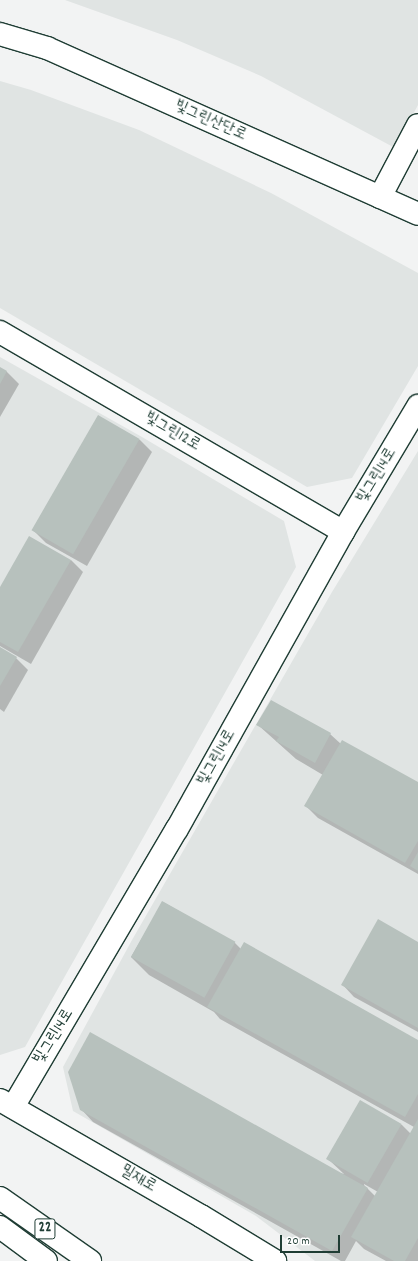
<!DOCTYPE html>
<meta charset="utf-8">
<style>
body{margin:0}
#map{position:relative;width:418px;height:1261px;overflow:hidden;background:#f2f3f3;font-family:Dekko,"Poor Story",sans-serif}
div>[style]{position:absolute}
.built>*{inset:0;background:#e0e4e3}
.shadow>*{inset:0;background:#0003}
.building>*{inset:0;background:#b7c1bd;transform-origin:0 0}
.roads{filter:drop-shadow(1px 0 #1f3d34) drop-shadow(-1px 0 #1f3d34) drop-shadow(0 1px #1f3d34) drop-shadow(0 -1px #1f3d34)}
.minor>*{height:22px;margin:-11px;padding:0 11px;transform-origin:11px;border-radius:11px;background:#fff}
.major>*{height:22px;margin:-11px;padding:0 11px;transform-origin:11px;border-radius:11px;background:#fff}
span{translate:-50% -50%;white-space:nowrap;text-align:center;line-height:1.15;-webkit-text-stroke:3px #fff;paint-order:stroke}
.shield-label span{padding:1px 3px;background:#fff;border:1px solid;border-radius:3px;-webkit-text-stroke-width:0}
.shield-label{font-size:15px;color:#1f3d34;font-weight:700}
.street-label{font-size:16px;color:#1f3d34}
.scale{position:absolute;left:280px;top:1235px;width:60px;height:18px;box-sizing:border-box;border:2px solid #1f3d34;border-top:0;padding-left:5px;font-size:12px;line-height:14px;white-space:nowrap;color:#1f3d34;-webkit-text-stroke:3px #fff;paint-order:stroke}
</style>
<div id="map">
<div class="built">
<i style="clip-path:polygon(65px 0,418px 0,418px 105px,395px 148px,261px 76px,177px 40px)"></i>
<i style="clip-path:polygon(0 81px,31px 90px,139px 130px,271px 193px,418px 273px,418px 366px,352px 478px,307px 487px,0 308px)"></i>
<i style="clip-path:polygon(0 357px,142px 437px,284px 521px,296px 567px,25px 1047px,0 1055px)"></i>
<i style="clip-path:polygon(418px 451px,418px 1261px,315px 1261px,256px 1216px,73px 1111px,63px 1067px,132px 940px,332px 592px)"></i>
</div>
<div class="shadow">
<i style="clip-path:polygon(0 368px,7px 372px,19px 384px,0 417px)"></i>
<i style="clip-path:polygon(99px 417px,140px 440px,152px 452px,87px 566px,46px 543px,34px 531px)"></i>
<i style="clip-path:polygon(71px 560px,83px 572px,31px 664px,0 646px,0 589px)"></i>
<i style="clip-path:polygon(0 649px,16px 658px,28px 670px,4px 712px,0 709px)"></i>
<i style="clip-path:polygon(271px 701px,330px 734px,341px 744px,418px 784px,418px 874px,318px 818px,306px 806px,323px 775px,296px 759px,258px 725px)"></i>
<i style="clip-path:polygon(evenodd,163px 902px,235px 943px,241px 949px,418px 1041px,418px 1261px,386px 1261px,364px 1249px,356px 1241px,345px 1261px,341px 1261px,93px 1122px,81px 1109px,344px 1174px,328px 1159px,360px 1102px,402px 1125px,411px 1134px,414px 1127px,220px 1019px,214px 1012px,149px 975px,131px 957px,163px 902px,364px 1184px,378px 1192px,375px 1196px,364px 1185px,364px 1184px)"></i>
<i style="clip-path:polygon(418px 943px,418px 1032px,354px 997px,342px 984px)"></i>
</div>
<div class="building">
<i style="clip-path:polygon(0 367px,7px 371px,0 384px)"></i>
<i style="left:98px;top:415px;width:48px;height:133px;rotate:30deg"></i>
<i style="clip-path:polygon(29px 536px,71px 560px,18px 652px,0 642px,0 587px)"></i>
<i style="clip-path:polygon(0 647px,17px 657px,0 686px)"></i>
<i style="clip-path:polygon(271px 700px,331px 733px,315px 763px,276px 741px,279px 737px,256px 725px)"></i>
<i style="clip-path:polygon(342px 740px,418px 782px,418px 841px,405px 863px,304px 806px)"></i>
<i style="clip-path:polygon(418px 852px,418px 871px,410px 866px)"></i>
<i style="left:162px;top:901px;width:84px;height:64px;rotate:29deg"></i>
<i style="clip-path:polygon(378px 919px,418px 942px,418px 1028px,341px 985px)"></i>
<i style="clip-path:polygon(244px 942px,418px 1040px,418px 1094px,405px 1117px,207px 1007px)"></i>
<i style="clip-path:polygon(90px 1032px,368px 1188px,332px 1251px,80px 1110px,68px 1072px)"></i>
<i style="left:360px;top:1100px;width:48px;height:68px;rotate:30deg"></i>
<i style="clip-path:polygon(418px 1119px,418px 1238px,405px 1261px,394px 1261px,351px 1237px)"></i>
</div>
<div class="roads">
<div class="minor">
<i style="left:0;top:34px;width:49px;rotate:16.6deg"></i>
<i style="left:47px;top:48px;width:406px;rotate:24.1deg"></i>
<i style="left:380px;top:197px;width:81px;rotate:-62.2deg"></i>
<i style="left:0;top:332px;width:397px;rotate:30.2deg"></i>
<i style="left:13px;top:1107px;width:323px;rotate:-59.5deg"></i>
<i style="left:177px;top:829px;width:340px;rotate:-60.8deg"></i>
<i style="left:343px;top:532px;width:147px;rotate:-59.2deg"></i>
</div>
<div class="major">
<i style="left:0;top:1100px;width:232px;rotate:30deg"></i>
<i style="left:201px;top:1216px;width:87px;rotate:31.3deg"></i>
<i style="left:0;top:1198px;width:110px;rotate:35deg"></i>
<i style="left:0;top:1227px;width:57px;rotate:36.5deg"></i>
</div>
</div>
<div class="shield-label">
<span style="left:45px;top:1229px">22</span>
</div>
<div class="street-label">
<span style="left:210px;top:121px;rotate:24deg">빛그린산단로</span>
<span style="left:172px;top:432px;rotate:30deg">빛그린12로</span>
<span style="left:377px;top:476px;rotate:-59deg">빛그린14로</span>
<span style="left:217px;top:758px;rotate:-61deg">빛그린14로</span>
<span style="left:54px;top:1037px;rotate:-59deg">빛그린14로</span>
<span style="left:138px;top:1179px;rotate:30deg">밀재로</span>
</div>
<div class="scale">20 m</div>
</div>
